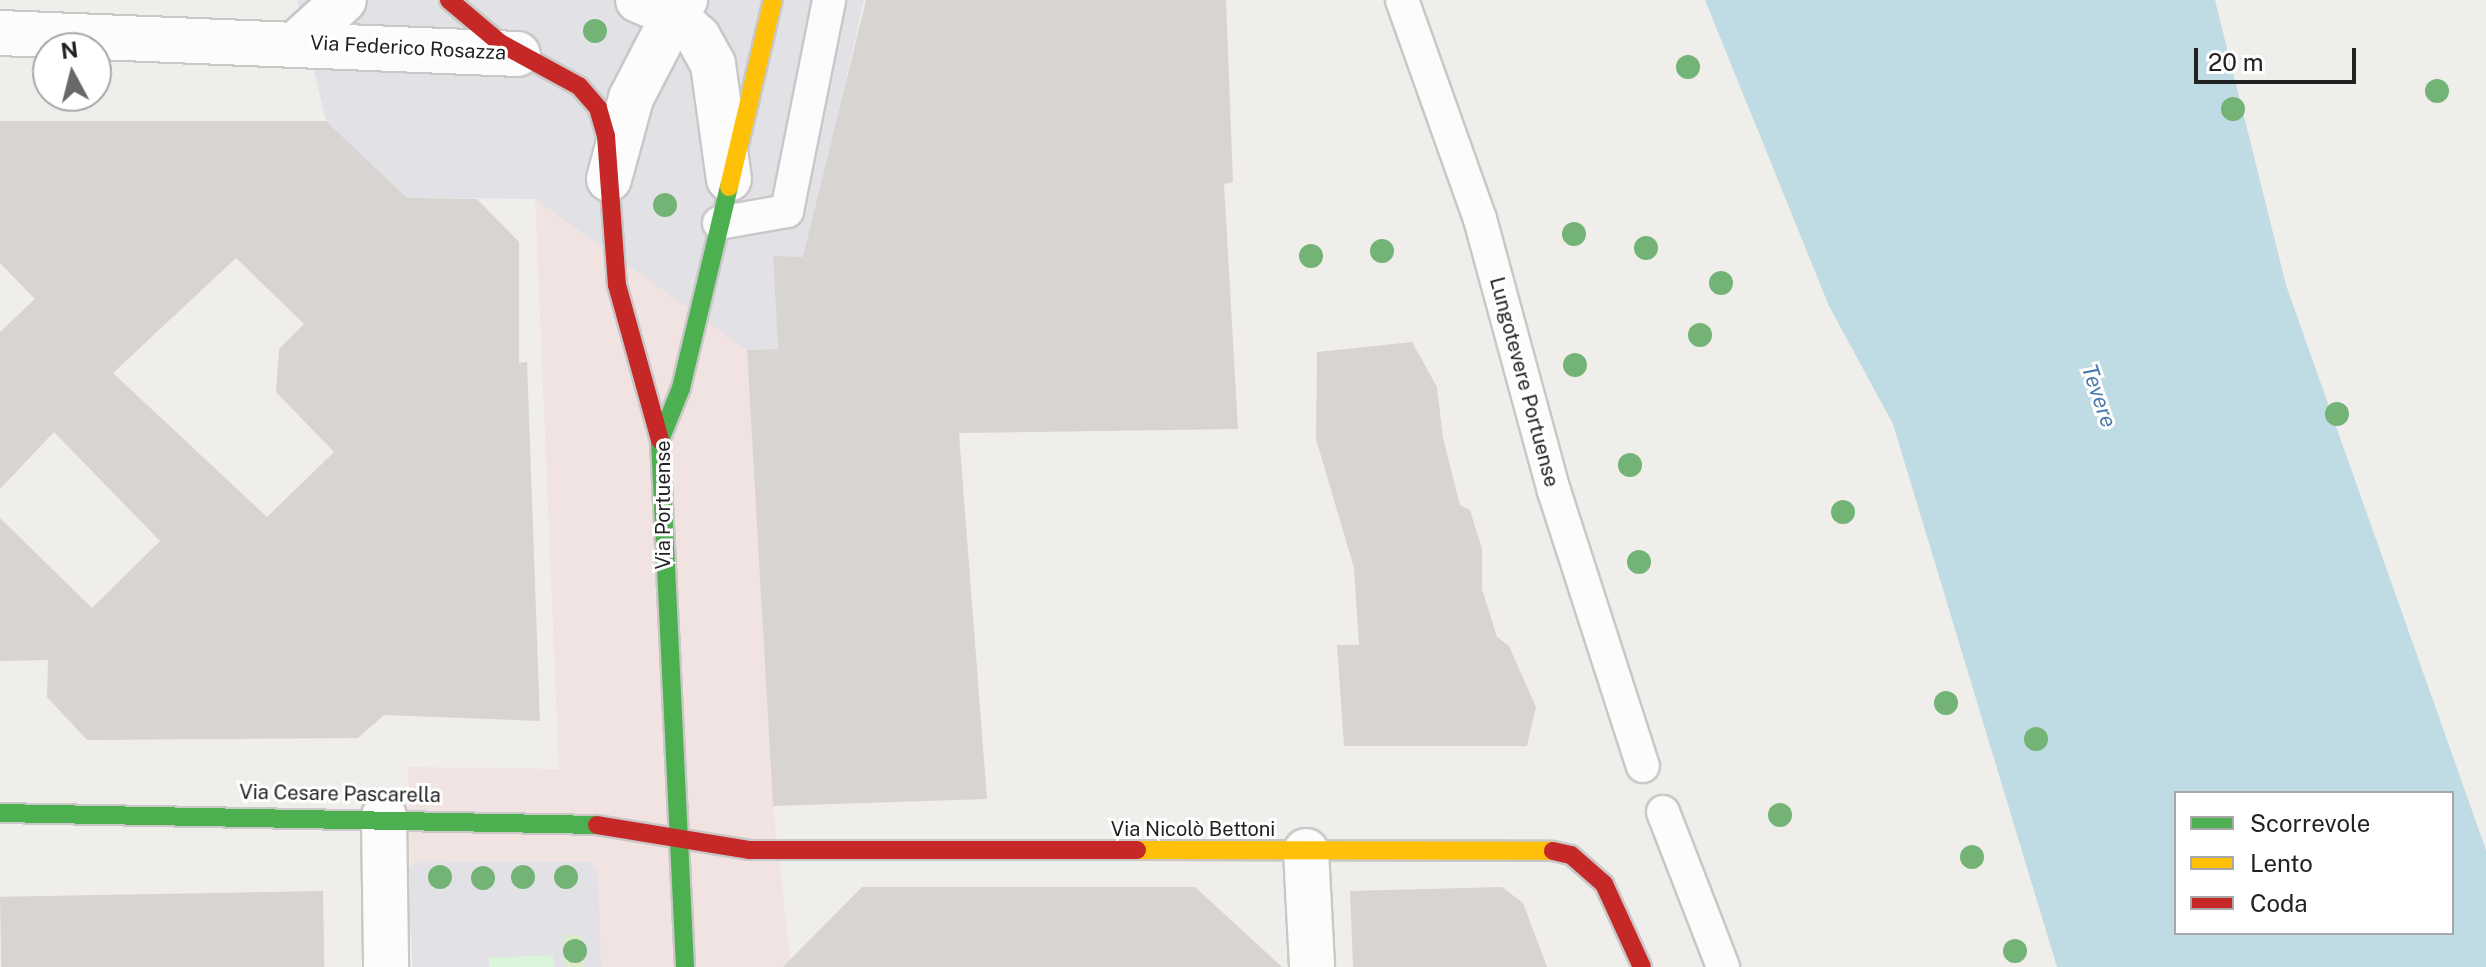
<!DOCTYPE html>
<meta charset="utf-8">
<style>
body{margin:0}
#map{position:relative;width:2486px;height:967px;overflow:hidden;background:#f0eeeb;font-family:"Public Sans",sans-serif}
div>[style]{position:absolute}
.commercial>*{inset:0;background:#f1e3e1}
.grass>*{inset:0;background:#ddeccb;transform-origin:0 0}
.park>*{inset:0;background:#daf5da}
.plaza>*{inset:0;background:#e2e1e5}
.water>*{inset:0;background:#bfdbe3}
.building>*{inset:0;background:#d7d4d2;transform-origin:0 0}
.roads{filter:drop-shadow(2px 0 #c9c8c7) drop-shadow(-2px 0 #c9c8c7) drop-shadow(0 2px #c9c8c7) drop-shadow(0 -2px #c9c8c7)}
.lane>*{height:32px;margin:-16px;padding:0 16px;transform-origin:16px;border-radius:16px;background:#fdfcfc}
.street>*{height:44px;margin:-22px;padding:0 22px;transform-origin:22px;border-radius:22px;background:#fdfcfc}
.fast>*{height:18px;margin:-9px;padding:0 9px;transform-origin:9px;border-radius:9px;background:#4caf50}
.slow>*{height:18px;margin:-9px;padding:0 9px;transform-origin:9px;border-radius:9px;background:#ffc107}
.jam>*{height:18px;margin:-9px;padding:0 9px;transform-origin:9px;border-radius:9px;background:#c62828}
.trees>*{width:24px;height:24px;margin:-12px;border-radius:50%;background:#73b476}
span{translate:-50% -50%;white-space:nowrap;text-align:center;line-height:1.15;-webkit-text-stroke:6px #fff;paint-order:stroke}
.street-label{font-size:20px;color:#222}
.water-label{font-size:22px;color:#4a7aab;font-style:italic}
.legend{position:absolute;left:2174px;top:791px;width:280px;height:144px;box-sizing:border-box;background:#fff;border:2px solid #a7a7a7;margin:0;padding:10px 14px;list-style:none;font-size:24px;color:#222}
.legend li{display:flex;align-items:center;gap:16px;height:40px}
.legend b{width:40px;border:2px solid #a7a7a7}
.north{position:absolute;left:32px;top:32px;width:80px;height:80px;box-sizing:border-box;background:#fff;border:2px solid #a7a7a7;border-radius:50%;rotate:353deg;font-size:22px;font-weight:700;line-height:32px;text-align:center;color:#222}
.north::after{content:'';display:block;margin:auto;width:28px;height:36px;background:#6a6968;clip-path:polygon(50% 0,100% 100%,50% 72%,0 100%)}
.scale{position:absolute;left:2194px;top:48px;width:162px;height:36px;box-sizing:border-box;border:4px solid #222;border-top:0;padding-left:10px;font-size:24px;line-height:28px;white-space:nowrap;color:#222;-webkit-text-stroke:6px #fff;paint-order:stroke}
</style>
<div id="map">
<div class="commercial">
<i style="clip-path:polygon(807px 0,747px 350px,773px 806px,791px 967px,412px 967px,408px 767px,559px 769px,535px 199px,491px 169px)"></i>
</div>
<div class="grass">
<i style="left:564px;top:935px;width:19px;height:32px"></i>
</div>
<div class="park">
<i style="clip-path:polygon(553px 955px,554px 967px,489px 967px,489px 958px)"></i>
</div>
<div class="plaza">
<i style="clip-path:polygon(297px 0,864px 0,806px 257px,773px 257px,778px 349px,747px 350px,535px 199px,429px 198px,418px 209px,326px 121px)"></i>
<i style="clip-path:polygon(420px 861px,591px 862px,598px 873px,601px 967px,584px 967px,582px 935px,564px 935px,565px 967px,554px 967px,553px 955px,489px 958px,489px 967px,413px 967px,407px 870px)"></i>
</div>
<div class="water">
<i style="clip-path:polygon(evenodd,1705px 0,2215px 0,2286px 285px,2486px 850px,2486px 967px,2057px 967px,1893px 424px,1829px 306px,1705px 0,2176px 793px,2452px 793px,2452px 933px,2176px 933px,2176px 793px)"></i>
</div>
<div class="building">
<i style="clip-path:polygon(866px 0,1226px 0,1233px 182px,1224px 184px,1238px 429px,959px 433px,987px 799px,773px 806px,747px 350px,778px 349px,773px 256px,803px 257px)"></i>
<i style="clip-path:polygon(evenodd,0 121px,326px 121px,407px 198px,477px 199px,519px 242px,519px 363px,527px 362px,540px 721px,384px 715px,358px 738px,87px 740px,47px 697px,48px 660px,0 661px,0 518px,92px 608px,160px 541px,54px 432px,0 489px,0 332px,35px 299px,0 263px,0 121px,236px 258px,304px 324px,279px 349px,276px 392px,334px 452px,267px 517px,113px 373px,236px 258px)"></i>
<i style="clip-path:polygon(1412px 342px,1437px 387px,1443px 438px,1460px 505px,1470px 510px,1482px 549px,1482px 589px,1497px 637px,1509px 646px,1536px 707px,1527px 746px,1344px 746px,1337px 645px,1359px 645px,1354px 568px,1316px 439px,1317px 352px)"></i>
<i style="clip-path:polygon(862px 887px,1195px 887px,1282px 967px,783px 967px)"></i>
<i style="clip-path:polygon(1502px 887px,1523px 903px,1547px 967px,1353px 967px,1350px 891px)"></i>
<i style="left:323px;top:891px;width:76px;height:323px;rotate:89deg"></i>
</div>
<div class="roads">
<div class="lane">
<i style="left:1402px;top:0;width:232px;rotate:70.4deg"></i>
<i style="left:1480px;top:219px;width:282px;rotate:74.8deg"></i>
<i style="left:1554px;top:491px;width:289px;rotate:72.1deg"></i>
<i style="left:719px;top:223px;width:69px;rotate:-10deg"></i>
<i style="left:787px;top:211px;width:215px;rotate:-78.7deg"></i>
<i style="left:1663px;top:812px;width:166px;rotate:68.8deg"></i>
</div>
<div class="street">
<i style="left:638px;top:0;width:39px;rotate:23deg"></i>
<i style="left:674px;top:15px;width:19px;rotate:-54deg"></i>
<i style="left:0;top:33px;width:518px;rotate:2.32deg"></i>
<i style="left:298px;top:42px;width:62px;rotate:-42.4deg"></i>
<i style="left:609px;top:179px;width:84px;rotate:-74.8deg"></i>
<i style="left:631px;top:98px;width:93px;rotate:-62.6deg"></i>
<i style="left:674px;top:15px;width:33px;rotate:43deg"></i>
<i style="left:698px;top:37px;width:31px;rotate:61deg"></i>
<i style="left:713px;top:64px;width:116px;rotate:82.1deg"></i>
<i style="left:384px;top:816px;width:151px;rotate:89.2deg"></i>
<i style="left:1306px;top:851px;width:116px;rotate:87deg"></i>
</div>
<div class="fast">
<i style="left:0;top:813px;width:597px;rotate:1.15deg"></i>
<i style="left:685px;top:967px;width:528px;rotate:-92.72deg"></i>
<i style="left:660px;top:440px;width:56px;rotate:-68deg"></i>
<i style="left:681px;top:388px;width:207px;rotate:-76.6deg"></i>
</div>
<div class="slow">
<i style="left:729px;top:187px;width:192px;rotate:-76.8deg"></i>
<i style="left:1137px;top:850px;width:416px;rotate:0.1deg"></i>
</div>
<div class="jam">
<i style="left:449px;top:0;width:67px;rotate:40.1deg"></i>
<i style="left:500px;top:43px;width:90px;rotate:28.6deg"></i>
<i style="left:579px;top:86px;width:29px;rotate:49deg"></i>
<i style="left:598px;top:108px;width:29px;rotate:74deg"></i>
<i style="left:606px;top:136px;width:149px;rotate:85.8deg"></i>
<i style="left:617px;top:285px;width:161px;rotate:74.5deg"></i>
<i style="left:597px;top:825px;width:154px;rotate:9.3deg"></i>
<i style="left:749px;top:850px;width:388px"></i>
<i style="left:1553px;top:851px;width:18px;rotate:13deg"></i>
<i style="left:1571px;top:855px;width:44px;rotate:41.3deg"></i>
<i style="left:1604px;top:884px;width:91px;rotate:65.4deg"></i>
</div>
</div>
<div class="trees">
<i style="left:595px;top:31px"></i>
<i style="left:1688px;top:67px"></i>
<i style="left:2437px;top:91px"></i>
<i style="left:2233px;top:109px"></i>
<i style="left:665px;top:205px"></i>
<i style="left:1574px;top:234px"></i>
<i style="left:1646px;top:248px"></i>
<i style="left:1382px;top:251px"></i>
<i style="left:1311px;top:256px"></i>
<i style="left:1721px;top:283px"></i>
<i style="left:1700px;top:335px"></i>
<i style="left:1575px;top:365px"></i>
<i style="left:2337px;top:414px"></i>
<i style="left:1630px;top:465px"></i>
<i style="left:1843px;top:512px"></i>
<i style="left:1639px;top:562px"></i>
<i style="left:1946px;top:703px"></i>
<i style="left:2036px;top:739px"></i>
<i style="left:1780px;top:815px"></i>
<i style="left:1972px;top:857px"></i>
<i style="left:440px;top:877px"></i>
<i style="left:523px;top:877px"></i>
<i style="left:566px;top:877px"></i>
<i style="left:483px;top:878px"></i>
<i style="left:575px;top:951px"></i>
<i style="left:2015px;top:951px"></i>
</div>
<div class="street-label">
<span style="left:408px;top:48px;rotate:3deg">Via Federico Rosazza</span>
<span style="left:1524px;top:382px;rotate:75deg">Lungotevere Portuense</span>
<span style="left:663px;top:505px;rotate:-90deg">Via Portuense</span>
<span style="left:340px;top:794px;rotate:1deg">Via Cesare Pascarella</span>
<span style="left:1193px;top:829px">Via Nicolò Bettoni</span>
</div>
<div class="water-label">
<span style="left:2099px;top:396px;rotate:71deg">Tevere</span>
</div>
<ul class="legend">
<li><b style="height:10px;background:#4caf50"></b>Scorrevole</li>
<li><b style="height:10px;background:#ffc107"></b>Lento</li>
<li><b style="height:10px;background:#c62828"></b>Coda</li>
</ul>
<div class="north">N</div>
<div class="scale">20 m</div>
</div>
